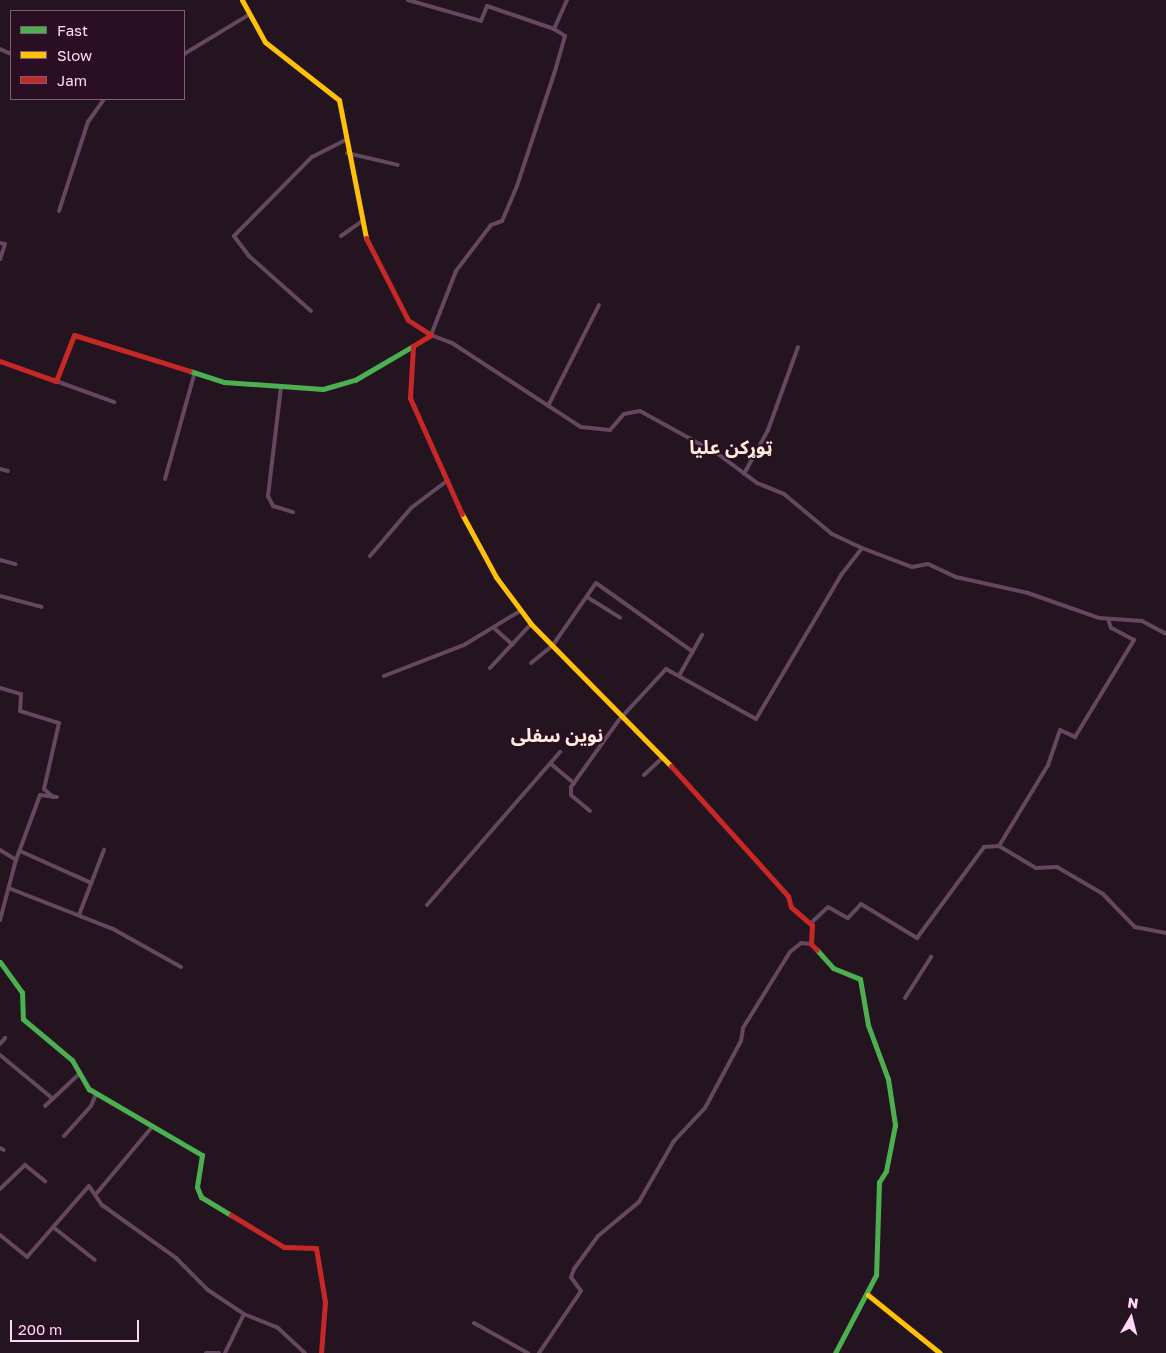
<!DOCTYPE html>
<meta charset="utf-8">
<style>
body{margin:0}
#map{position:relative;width:1166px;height:1353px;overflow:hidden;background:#24141f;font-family:"Golos Text","Noto Sans Arabic",sans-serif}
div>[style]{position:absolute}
.street>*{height:4px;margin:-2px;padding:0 2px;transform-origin:2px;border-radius:2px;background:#654860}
.fast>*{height:5px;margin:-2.5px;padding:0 2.5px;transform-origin:2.5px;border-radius:2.5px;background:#4caf50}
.slow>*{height:5px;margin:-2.5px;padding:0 2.5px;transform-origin:2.5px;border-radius:2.5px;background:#ffc107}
.jam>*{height:5px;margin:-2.5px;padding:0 2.5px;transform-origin:2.5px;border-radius:2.5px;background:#c62828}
span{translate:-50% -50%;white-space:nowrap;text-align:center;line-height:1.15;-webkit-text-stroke:4px #2a0e22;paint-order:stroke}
.quarter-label{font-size:19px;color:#ffebd9;font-weight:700}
.legend{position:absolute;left:10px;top:10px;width:175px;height:90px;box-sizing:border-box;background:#2a0e22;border:1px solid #7f5e77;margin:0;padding:6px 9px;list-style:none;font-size:15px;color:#ffd7f6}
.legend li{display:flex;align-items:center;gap:10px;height:25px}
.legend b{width:25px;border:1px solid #7f5e77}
.north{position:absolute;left:1106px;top:1293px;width:50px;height:50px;-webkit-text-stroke:4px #2a0e22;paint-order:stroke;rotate:8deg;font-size:14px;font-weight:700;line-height:20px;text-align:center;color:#ffd7f6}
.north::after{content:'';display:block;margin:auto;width:18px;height:22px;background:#ffd7f6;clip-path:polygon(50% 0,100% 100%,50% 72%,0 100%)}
.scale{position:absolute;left:10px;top:1320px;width:129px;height:22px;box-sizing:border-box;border:2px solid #ffd7f6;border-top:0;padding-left:6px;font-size:15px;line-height:18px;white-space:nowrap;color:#ffd7f6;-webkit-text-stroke:4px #2a0e22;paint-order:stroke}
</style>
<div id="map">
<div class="street">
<i style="left:408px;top:0;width:76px;rotate:16deg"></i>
<i style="left:481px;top:21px;width:16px;rotate:-68deg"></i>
<i style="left:487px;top:6px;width:71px;rotate:18.9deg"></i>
<i style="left:567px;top:0;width:32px;rotate:114deg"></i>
<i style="left:554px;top:29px;width:13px;rotate:32deg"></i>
<i style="left:565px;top:36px;width:33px;rotate:106deg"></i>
<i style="left:556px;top:68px;width:124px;rotate:108.3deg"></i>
<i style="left:517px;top:186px;width:38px;rotate:113deg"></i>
<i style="left:502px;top:221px;width:12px;rotate:160deg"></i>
<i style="left:491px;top:225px;width:58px;rotate:127.3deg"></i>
<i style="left:456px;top:271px;width:69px;rotate:111.3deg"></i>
<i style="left:431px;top:335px;width:22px;rotate:21deg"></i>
<i style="left:452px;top:343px;width:154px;rotate:33.1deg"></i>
<i style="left:581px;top:427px;width:29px;rotate:6deg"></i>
<i style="left:610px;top:430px;width:21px;rotate:-49deg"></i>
<i style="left:624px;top:414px;width:16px;rotate:-11deg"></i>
<i style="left:640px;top:411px;width:89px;rotate:28.9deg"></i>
<i style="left:718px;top:454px;width:49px;rotate:36.6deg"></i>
<i style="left:757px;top:483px;width:29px;rotate:22deg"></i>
<i style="left:784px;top:494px;width:62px;rotate:39.8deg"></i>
<i style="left:832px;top:534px;width:33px;rotate:25deg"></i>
<i style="left:862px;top:548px;width:53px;rotate:20.8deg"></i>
<i style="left:912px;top:567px;width:16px;rotate:-11deg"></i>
<i style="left:928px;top:564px;width:31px;rotate:25deg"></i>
<i style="left:956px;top:577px;width:74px;rotate:12.5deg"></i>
<i style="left:1028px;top:593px;width:75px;rotate:19.4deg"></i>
<i style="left:1099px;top:618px;width:43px;rotate:4deg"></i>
<i style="left:1142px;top:621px;width:27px;rotate:28deg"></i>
<i style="left:0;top:49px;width:12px;rotate:24deg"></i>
<i style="left:184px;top:54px;width:77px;rotate:-31.2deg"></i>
<i style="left:347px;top:153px;width:52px;rotate:13.2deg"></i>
<i style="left:59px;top:211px;width:94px;rotate:-72deg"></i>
<i style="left:88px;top:122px;width:28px;rotate:-55deg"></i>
<i style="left:341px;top:236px;width:24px;rotate:-35deg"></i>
<i style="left:0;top:243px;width:5px;rotate:11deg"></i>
<i style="left:5px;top:244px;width:16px;rotate:108deg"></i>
<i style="left:311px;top:311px;width:83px;rotate:-138.4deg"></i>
<i style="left:249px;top:256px;width:25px;rotate:-127deg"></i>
<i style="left:234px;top:236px;width:111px;rotate:-45.4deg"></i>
<i style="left:312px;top:157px;width:37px;rotate:-27deg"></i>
<i style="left:56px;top:381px;width:62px;rotate:19.9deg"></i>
<i style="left:281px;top:387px;width:110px;rotate:96.8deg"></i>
<i style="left:268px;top:496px;width:11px;rotate:63deg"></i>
<i style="left:273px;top:506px;width:21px;rotate:17deg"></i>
<i style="left:548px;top:406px;width:113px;rotate:-63.2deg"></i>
<i style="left:0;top:469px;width:8px;rotate:14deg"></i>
<i style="left:744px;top:474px;width:50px;rotate:-61.4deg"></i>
<i style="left:768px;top:430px;width:88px;rotate:-70.1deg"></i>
<i style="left:165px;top:479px;width:108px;rotate:-74.4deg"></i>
<i style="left:370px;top:556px;width:63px;rotate:-49.5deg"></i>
<i style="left:411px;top:508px;width:46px;rotate:-37.1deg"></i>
<i style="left:0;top:560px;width:16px;rotate:15deg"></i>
<i style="left:0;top:596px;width:43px;rotate:14.7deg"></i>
<i style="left:587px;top:597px;width:39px;rotate:32deg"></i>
<i style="left:494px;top:628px;width:25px;rotate:42deg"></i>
<i style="left:531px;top:663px;width:28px;rotate:-39deg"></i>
<i style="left:553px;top:645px;width:75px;rotate:-55.3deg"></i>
<i style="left:596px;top:583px;width:119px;rotate:35.4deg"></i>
<i style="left:490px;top:668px;width:60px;rotate:-47deg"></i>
<i style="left:680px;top:674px;width:45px;rotate:-60.6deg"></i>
<i style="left:384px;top:676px;width:86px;rotate:-21.2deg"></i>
<i style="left:464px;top:645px;width:66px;rotate:-31.3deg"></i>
<i style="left:0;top:688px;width:22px;rotate:16deg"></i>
<i style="left:21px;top:694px;width:17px;rotate:93deg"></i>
<i style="left:20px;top:711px;width:41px;rotate:17.1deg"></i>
<i style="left:59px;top:723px;width:68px;rotate:102.8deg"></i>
<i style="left:44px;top:789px;width:12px;rotate:42deg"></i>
<i style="left:551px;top:764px;width:30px;rotate:40deg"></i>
<i style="left:644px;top:775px;width:26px;rotate:-43deg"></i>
<i style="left:590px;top:811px;width:25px;rotate:-140deg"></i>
<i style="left:571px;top:795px;width:8px;rotate:-90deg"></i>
<i style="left:571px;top:787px;width:81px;rotate:-54.5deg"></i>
<i style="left:618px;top:721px;width:71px;rotate:-47.3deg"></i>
<i style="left:666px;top:669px;width:103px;rotate:29.1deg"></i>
<i style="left:756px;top:719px;width:167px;rotate:-59.4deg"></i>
<i style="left:841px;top:575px;width:34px;rotate:-52deg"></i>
<i style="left:999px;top:846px;width:95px;rotate:-58.8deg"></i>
<i style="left:1048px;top:765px;width:37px;rotate:-71deg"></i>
<i style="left:1060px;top:730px;width:17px;rotate:25deg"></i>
<i style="left:1075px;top:737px;width:114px;rotate:-58.7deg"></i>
<i style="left:1134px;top:640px;width:26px;rotate:-152deg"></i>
<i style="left:1111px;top:628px;width:9px;rotate:-108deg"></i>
<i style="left:0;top:850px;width:19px;rotate:32deg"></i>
<i style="left:16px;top:860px;width:69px;rotate:-69.7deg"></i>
<i style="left:40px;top:795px;width:17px;rotate:7deg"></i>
<i style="left:20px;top:851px;width:76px;rotate:24.2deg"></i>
<i style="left:11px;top:889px;width:110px;rotate:21.4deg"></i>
<i style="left:113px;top:929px;width:78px;rotate:29.2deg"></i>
<i style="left:427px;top:905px;width:203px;rotate:-49deg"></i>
<i style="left:79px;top:915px;width:70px;rotate:-69deg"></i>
<i style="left:0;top:920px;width:62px;rotate:-75.1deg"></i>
<i style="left:811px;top:923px;width:23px;rotate:-43deg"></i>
<i style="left:828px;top:907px;width:23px;rotate:29deg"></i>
<i style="left:848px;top:918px;width:19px;rotate:-47deg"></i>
<i style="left:861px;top:904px;width:66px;rotate:31.3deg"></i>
<i style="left:917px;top:938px;width:113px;rotate:-53.6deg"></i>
<i style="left:984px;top:847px;width:15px;rotate:-4deg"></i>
<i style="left:999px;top:846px;width:43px;rotate:30.7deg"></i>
<i style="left:1036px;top:868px;width:21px;rotate:-3deg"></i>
<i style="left:1057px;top:867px;width:53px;rotate:30.4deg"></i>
<i style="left:1103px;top:894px;width:46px;rotate:45.9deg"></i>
<i style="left:1135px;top:927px;width:32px;rotate:11deg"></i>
<i style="left:905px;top:998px;width:49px;rotate:-57.6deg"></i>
<i style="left:0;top:1044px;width:8px;rotate:-50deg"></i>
<i style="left:0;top:1055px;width:67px;rotate:39.6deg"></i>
<i style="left:45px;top:1106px;width:45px;rotate:-43.2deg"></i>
<i style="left:64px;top:1136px;width:40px;rotate:-48deg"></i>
<i style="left:91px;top:1106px;width:13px;rotate:-67deg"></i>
<i style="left:0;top:1148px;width:4px;rotate:27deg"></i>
<i style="left:0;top:1189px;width:35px;rotate:-44deg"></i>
<i style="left:25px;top:1165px;width:26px;rotate:39deg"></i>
<i style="left:96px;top:1194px;width:87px;rotate:-50.1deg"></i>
<i style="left:53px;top:1227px;width:53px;rotate:38.2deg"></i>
<i style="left:0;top:1235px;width:35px;rotate:39deg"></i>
<i style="left:27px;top:1257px;width:94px;rotate:-48.9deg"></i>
<i style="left:89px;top:1186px;width:23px;rotate:56deg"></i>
<i style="left:102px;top:1205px;width:91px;rotate:35.6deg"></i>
<i style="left:176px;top:1258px;width:45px;rotate:45deg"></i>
<i style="left:208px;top:1290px;width:43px;rotate:33.7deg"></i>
<i style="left:474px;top:1323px;width:62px;rotate:29.1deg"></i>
<i style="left:206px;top:1353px;width:13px"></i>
<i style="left:225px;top:1353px;width:43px;rotate:-64deg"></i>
<i style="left:244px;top:1314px;width:35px;rotate:22deg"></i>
<i style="left:277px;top:1327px;width:38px;rotate:43deg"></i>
<i style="left:539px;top:1353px;width:75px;rotate:-55.9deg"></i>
<i style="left:581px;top:1291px;width:17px;rotate:-126deg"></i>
<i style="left:571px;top:1277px;width:9px;rotate:-69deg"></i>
<i style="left:574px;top:1269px;width:41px;rotate:-54deg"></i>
<i style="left:598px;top:1236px;width:53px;rotate:-39.7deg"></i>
<i style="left:639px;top:1202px;width:70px;rotate:-60.2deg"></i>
<i style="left:674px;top:1141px;width:45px;rotate:-46.8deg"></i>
<i style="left:705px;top:1108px;width:76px;rotate:-61.8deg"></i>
<i style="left:741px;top:1041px;width:13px;rotate:-81deg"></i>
<i style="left:743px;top:1028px;width:89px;rotate:-58.3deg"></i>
<i style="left:790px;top:952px;width:14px;rotate:-39deg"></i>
<i style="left:801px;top:943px;width:10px;rotate:6deg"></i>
</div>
<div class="fast">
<i style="left:190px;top:371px;width:36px;rotate:18deg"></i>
<i style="left:224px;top:382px;width:99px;rotate:4deg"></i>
<i style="left:323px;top:389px;width:33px;rotate:-16deg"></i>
<i style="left:355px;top:380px;width:67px;rotate:-30.4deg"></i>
<i style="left:817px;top:950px;width:24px;rotate:48deg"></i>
<i style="left:833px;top:968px;width:29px;rotate:22deg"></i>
<i style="left:860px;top:979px;width:47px;rotate:80.1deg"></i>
<i style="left:868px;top:1025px;width:58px;rotate:69.7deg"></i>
<i style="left:888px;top:1079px;width:47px;rotate:81.3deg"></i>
<i style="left:895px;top:1125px;width:47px;rotate:101.1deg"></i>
<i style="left:886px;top:1171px;width:13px;rotate:122deg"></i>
<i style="left:879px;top:1182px;width:93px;rotate:91.8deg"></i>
<i style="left:876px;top:1275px;width:88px;rotate:117.7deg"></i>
<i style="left:0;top:962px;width:37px;rotate:54deg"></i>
<i style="left:22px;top:992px;width:27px;rotate:88deg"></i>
<i style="left:23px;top:1019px;width:64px;rotate:39.9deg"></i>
<i style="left:72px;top:1060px;width:34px;rotate:60deg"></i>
<i style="left:89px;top:1089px;width:131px;rotate:30.3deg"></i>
<i style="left:202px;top:1155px;width:32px;rotate:99deg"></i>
<i style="left:197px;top:1187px;width:11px;rotate:68deg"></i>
<i style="left:201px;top:1197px;width:35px;rotate:31deg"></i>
</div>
<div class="slow">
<i style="left:242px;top:0;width:48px;rotate:61.3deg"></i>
<i style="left:265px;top:42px;width:94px;rotate:38.1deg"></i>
<i style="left:339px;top:100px;width:141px;rotate:78.9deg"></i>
<i style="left:462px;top:514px;width:72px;rotate:61.6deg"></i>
<i style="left:496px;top:577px;width:59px;rotate:53.3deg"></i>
<i style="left:531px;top:624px;width:199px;rotate:45.4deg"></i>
<i style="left:868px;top:1295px;width:92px;rotate:38.9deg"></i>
</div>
<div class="jam">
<i style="left:366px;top:238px;width:92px;rotate:62.9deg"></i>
<i style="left:408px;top:320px;width:27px;rotate:33deg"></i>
<i style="left:431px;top:335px;width:21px;rotate:149deg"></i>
<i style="left:413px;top:346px;width:52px;rotate:93.3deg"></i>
<i style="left:410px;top:398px;width:127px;rotate:65.9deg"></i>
<i style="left:0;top:361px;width:59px;rotate:19.7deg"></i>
<i style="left:56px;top:381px;width:49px;rotate:-68.6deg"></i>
<i style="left:74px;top:335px;width:121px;rotate:17.2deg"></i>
<i style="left:671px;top:766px;width:175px;rotate:48deg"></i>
<i style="left:788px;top:896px;width:11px;rotate:75deg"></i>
<i style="left:791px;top:907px;width:28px;rotate:41deg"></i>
<i style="left:812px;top:925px;width:19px;rotate:93deg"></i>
<i style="left:811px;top:944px;width:8px;rotate:45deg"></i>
<i style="left:231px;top:1215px;width:62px;rotate:31.1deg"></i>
<i style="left:284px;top:1247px;width:32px;rotate:2deg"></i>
<i style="left:316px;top:1248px;width:55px;rotate:80.5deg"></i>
<i style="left:325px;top:1302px;width:51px;rotate:94.5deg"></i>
</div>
<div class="quarter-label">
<span style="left:731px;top:447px">ټوړکن علیا</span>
<span style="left:557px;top:735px">نوین سفلى</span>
</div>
<ul class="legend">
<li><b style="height:6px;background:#4caf50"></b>Fast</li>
<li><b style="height:6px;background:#ffc107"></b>Slow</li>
<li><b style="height:6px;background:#c62828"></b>Jam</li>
</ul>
<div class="north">N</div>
<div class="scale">200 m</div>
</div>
